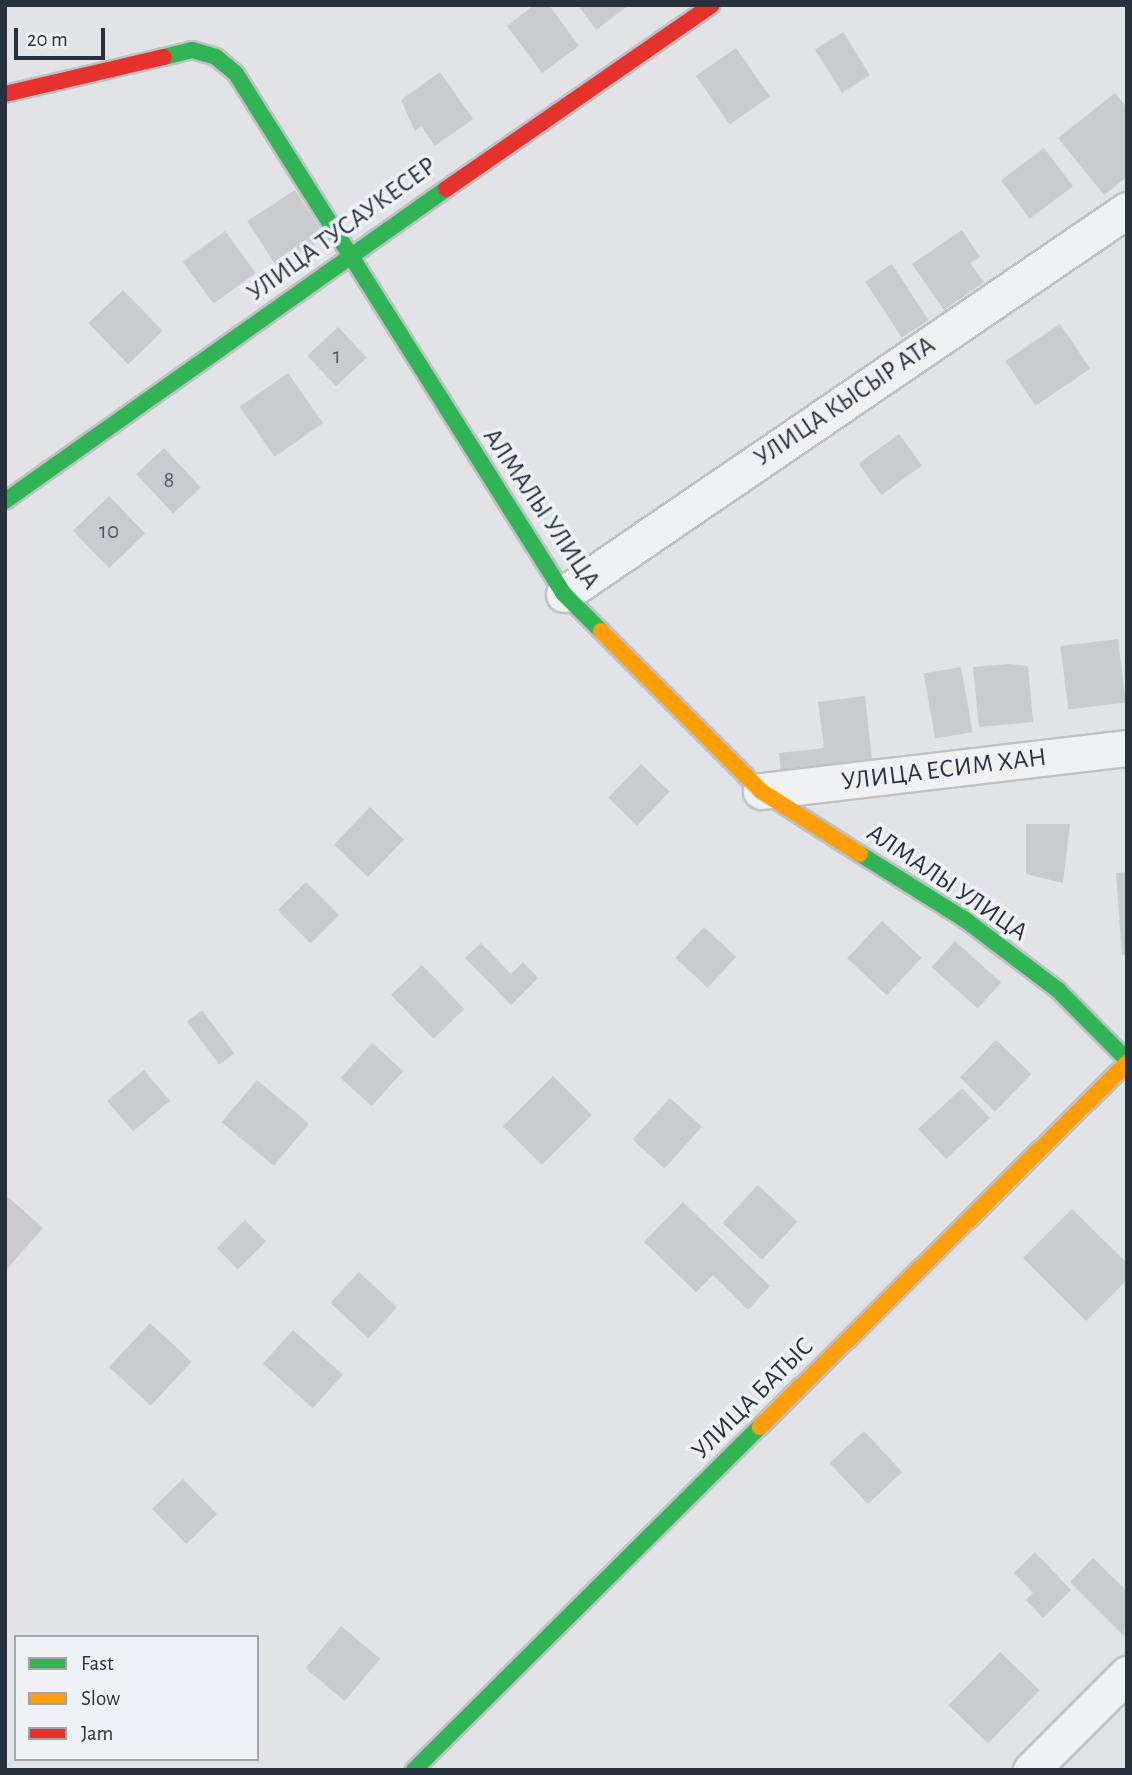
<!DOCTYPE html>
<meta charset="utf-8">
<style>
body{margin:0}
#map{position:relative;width:1132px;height:1775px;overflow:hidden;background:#e1e3e6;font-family:"Alegreya Sans",sans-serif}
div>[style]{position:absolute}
.building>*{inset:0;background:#c9cbce;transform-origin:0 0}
.roads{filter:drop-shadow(2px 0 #bfc1c4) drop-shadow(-2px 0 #bfc1c4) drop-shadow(0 2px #bfc1c4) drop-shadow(0 -2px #bfc1c4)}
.street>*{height:35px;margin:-17.5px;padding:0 17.5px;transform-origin:17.5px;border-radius:17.5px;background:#f0f1f3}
.fast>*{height:16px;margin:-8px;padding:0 8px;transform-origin:8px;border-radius:8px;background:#30b455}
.slow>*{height:16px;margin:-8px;padding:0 8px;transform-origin:8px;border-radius:8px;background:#ff9f0a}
.jam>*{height:16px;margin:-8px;padding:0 8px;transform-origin:8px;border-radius:8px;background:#e5322d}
span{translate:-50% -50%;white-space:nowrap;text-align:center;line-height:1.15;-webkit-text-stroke:7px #eef2f6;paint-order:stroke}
.number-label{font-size:23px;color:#515964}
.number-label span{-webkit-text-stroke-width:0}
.street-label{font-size:26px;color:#28323f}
.frame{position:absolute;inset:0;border:7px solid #28323f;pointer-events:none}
.legend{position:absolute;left:14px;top:1635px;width:245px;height:126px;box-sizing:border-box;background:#eef2f6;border:2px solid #9fa5ad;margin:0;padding:9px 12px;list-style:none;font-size:21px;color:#28323f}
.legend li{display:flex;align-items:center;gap:14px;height:35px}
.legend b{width:35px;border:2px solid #9fa5ad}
.scale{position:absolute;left:14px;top:28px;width:91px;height:32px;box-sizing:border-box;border:4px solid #28323f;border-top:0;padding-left:9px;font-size:21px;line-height:24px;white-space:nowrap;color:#28323f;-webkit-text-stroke:5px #eef2f6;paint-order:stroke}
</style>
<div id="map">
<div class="building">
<i style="clip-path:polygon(534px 5px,549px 5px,579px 46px,542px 73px,507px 26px)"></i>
<i style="clip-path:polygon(578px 5px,629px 5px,596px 30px)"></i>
<i style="left:843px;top:32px;width:51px;height:33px;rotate:58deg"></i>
<i style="left:736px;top:48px;width:59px;height:49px;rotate:55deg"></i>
<i style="clip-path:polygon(440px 72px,473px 119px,435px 146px,421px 126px,415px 131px,401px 100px)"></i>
<i style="clip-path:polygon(1115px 93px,1127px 108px,1127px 177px,1104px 195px,1058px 138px)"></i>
<i style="left:1044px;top:148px;width:48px;height:54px;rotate:53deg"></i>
<i style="left:295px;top:190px;width:56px;height:57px;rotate:57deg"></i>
<i style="clip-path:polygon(962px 230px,980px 257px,970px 263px,984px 282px,944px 310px,912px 264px)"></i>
<i style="left:225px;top:231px;width:52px;height:52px;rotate:54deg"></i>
<i style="left:892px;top:264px;width:67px;height:32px;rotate:57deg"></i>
<i style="left:123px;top:290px;width:57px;height:48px;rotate:46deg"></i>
<i style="left:1060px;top:324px;width:54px;height:66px;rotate:56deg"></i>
<i style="left:338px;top:327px;width:42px;height:42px;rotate:47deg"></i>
<i style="left:288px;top:373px;width:61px;height:59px;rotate:55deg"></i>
<i style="left:899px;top:434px;width:39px;height:50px;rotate:54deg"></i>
<i style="left:164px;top:448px;width:54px;height:38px;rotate:47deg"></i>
<i style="left:109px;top:496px;width:52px;height:50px;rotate:46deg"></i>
<i style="left:1118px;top:639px;width:64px;height:58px;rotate:83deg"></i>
<i style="clip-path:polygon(1009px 664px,1028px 666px,1033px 722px,979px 727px,973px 667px)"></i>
<i style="left:961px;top:667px;width:66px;height:38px;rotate:80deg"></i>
<i style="clip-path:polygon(865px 696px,872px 760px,781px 772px,779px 753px,824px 748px,818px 702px)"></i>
<i style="left:641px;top:764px;width:40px;height:47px;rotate:44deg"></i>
<i style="left:370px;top:807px;width:47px;height:52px;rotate:44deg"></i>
<i style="clip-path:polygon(1026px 824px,1070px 824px,1063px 883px,1026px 874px)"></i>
<i style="clip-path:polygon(1127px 872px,1127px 954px,1122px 955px,1116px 873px)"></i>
<i style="left:306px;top:882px;width:47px;height:40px;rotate:45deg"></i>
<i style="left:882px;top:921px;width:54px;height:51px;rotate:43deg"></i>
<i style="left:704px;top:927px;width:44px;height:42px;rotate:43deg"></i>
<i style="left:955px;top:941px;width:62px;height:35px;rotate:42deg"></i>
<i style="clip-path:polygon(481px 943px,511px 974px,523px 962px,538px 978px,511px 1005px,465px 958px)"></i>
<i style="left:422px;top:965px;width:61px;height:43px;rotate:46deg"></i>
<i style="left:202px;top:1010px;width:54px;height:19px;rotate:53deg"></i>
<i style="left:996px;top:1040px;width:49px;height:52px;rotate:44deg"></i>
<i style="left:372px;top:1043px;width:42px;height:47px;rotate:42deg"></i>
<i style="left:144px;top:1070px;width:40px;height:48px;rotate:50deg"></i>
<i style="left:553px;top:1076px;width:55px;height:71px;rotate:45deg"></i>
<i style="left:257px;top:1080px;width:68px;height:55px;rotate:40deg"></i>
<i style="left:962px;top:1088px;width:41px;height:60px;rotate:47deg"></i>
<i style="left:670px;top:1098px;width:43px;height:56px;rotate:42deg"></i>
<i style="left:758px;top:1185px;width:54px;height:52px;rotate:43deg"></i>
<i style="clip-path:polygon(8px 1197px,43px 1228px,5px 1271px,5px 1200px)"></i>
<i style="clip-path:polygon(683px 1202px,770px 1286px,748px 1310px,713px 1275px,696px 1292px,644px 1242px)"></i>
<i style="clip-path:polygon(1072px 1209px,1127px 1263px,1127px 1280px,1086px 1321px,1023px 1258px)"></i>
<i style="left:245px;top:1220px;width:30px;height:40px;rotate:45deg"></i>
<i style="left:359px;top:1272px;width:52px;height:42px;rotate:43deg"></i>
<i style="left:150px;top:1323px;width:57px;height:60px;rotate:43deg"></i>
<i style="left:293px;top:1330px;width:67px;height:45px;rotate:42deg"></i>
<i style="left:864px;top:1431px;width:56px;height:47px;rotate:47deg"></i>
<i style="left:183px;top:1479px;width:49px;height:43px;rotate:46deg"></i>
<i style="clip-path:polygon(1035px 1552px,1071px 1590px,1043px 1618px,1026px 1600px,1033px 1593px,1014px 1573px)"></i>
<i style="clip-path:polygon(1093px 1558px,1127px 1591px,1124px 1636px,1070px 1582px)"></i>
<i style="left:341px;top:1626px;width:51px;height:55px;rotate:40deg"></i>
<i style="left:1000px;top:1652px;width:55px;height:74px;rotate:44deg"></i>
</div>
<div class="roads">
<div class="street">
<i style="left:564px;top:594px;width:681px;rotate:-34.3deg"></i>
<i style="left:761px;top:791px;width:369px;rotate:-6.7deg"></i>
<i style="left:1031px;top:1770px;width:136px;rotate:-45deg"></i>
</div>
<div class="fast">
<i style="left:164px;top:57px;width:29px;rotate:-14deg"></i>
<i style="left:192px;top:50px;width:25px;rotate:16deg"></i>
<i style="left:216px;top:57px;width:26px;rotate:40deg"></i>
<i style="left:236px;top:74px;width:615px;rotate:57.76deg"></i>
<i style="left:564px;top:594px;width:52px;rotate:45deg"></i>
<i style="left:5px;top:501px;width:540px;rotate:-35.28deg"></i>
<i style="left:860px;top:854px;width:123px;rotate:32deg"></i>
<i style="left:964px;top:919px;width:118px;rotate:37.1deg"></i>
<i style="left:1058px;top:990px;width:98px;rotate:45.4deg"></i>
<i style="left:414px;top:1770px;width:487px;rotate:-44.8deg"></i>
</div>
<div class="slow">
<i style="left:601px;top:631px;width:226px;rotate:45deg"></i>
<i style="left:761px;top:791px;width:117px;rotate:32.5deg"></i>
<i style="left:760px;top:1427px;width:517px;rotate:-44.76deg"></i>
</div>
<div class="jam">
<i style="left:5px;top:94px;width:163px;rotate:-13.1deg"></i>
<i style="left:446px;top:189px;width:323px;rotate:-34.7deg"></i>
</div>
</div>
<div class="number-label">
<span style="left:337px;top:357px">1</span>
<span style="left:169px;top:481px">8</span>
<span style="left:109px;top:532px">10</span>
</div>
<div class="street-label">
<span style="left:342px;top:230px;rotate:-36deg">УЛИЦА ТУСАУКЕСЕР</span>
<span style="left:845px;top:402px;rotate:-34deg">УЛИЦА КЫСЫР АТА</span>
<span style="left:541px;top:509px;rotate:56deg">АЛМАЛЫ УЛИЦА</span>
<span style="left:944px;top:770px;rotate:-7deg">УЛИЦА ЕСИМ ХАН</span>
<span style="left:947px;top:883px;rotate:34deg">АЛМАЛЫ УЛИЦА</span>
<span style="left:753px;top:1399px;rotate:-45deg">УЛИЦА БАТЫС</span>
</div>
<div class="frame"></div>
<ul class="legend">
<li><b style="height:9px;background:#30b455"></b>Fast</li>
<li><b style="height:9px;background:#ff9f0a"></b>Slow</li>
<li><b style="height:9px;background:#e5322d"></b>Jam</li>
</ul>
<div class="scale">20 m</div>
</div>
